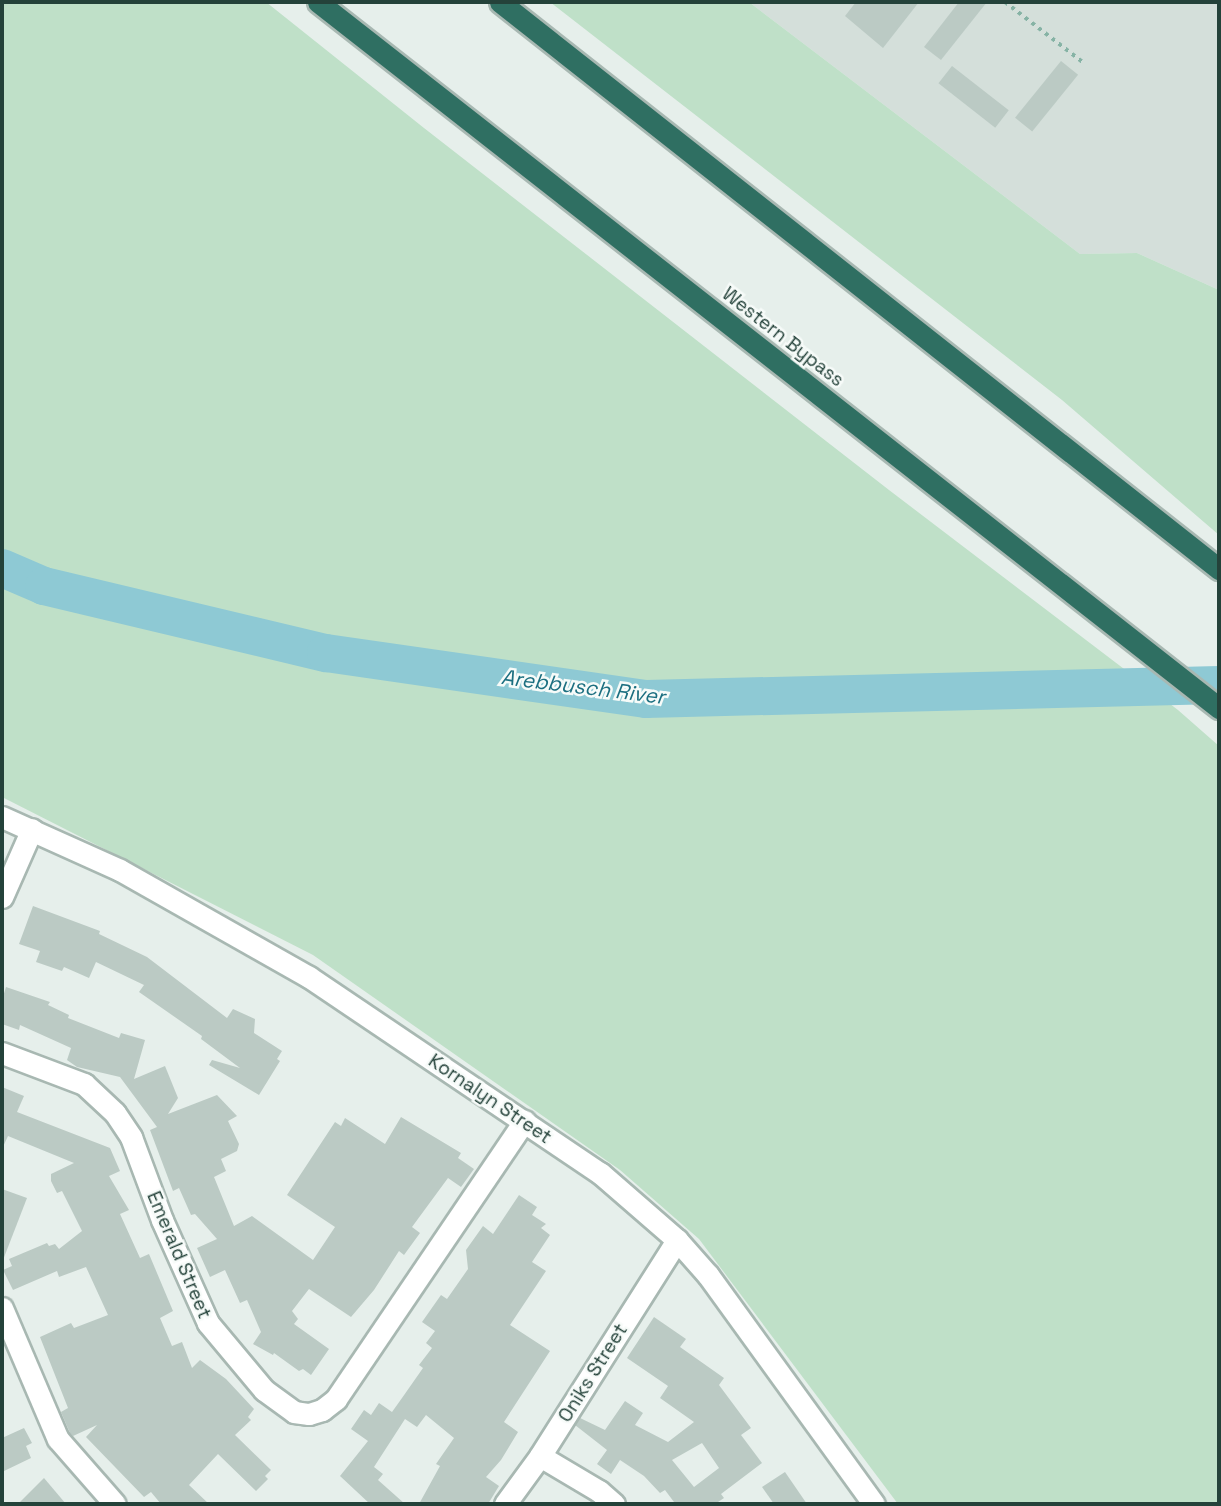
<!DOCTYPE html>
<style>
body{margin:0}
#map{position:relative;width:1221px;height:1506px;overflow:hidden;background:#e6efeb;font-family:"Space Grotesk",sans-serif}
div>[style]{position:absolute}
.built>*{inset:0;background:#d4dfda}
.green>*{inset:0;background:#bfe0c8}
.river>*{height:38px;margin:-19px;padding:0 19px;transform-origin:19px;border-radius:19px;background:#8ec9d4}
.building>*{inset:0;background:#bbcac4;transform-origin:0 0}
.path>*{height:3.5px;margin-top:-1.75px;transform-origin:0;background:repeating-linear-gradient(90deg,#86b3a5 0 3.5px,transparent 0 8.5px)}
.roads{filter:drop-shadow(2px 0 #a8b8b2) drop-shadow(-2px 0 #a8b8b2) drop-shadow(0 2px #a8b8b2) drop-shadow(0 -2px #a8b8b2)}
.street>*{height:21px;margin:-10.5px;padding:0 10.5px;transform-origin:10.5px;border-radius:10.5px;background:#fff}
.highway>*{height:21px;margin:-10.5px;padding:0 10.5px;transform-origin:10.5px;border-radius:10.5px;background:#2f6f62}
span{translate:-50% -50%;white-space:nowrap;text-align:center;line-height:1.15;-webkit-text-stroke:5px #f7fbf9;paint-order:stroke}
.street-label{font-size:19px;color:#24423a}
.water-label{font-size:21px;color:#1c6f80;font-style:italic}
.frame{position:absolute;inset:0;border:4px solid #24423a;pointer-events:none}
</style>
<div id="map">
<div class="built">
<i style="clip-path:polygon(749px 2px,1219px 2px,1219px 290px,1137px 253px,1080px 254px)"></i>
</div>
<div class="green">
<i style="clip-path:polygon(2px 2px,266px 2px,424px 128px,889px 490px,1178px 710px,1219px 746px,1219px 1504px,898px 1504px,699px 1239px,620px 1170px,313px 955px,2px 797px)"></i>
<i style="clip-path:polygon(550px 2px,749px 2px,1080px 254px,1137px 253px,1219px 290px,1219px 535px,1062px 400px)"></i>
</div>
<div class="river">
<i style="left:2px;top:568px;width:46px;rotate:23.2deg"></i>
<i style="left:44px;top:586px;width:290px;rotate:13.4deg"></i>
<i style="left:326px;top:653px;width:323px;rotate:8.2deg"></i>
<i style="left:646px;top:699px;width:573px;rotate:-1.4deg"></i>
</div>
<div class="building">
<i style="clip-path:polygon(856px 2px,919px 2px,883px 48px,845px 16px)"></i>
<i style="clip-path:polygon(959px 2px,987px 2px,941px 60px,924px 47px)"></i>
<i style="left:1061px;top:61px;width:22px;height:73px;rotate:39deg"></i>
<i style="left:952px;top:66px;width:72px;height:22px;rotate:38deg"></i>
<i style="clip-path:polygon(33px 906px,100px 931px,99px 934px,147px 957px,227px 1018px,233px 1009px,255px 1019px,254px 1033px,282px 1051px,277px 1059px,280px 1061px,259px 1095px,209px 1065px,212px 1060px,240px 1068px,201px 1039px,202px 1036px,139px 992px,144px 985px,96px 962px,89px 978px,64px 967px,62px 971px,36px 962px,40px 951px,19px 944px)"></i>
<i style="clip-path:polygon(6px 987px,50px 1002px,48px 1005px,69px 1015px,68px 1018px,119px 1038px,121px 1033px,145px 1040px,134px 1079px,165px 1066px,178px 1098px,168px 1114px,217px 1095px,237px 1116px,228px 1121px,239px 1144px,237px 1151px,221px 1159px,226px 1171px,214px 1177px,234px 1226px,252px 1216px,313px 1260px,335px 1227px,287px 1195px,335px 1122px,341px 1126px,345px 1118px,385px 1144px,401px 1117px,461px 1153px,458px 1158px,474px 1169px,461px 1187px,448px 1178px,412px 1227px,420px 1233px,404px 1255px,399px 1251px,374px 1290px,351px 1317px,309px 1289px,292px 1311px,298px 1319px,294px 1324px,329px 1349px,311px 1375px,303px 1369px,299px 1371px,274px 1353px,273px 1355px,253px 1344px,261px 1332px,247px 1300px,240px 1303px,225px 1270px,210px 1277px,197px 1248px,217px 1239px,195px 1214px,191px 1215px,179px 1188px,173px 1191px,150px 1130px,157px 1127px,120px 1077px,77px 1067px,67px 1060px,71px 1048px,20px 1025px,19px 1030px,2px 1024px,2px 1000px)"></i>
<i style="clip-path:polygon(2px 1087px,24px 1096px,17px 1112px,110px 1148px,120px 1171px,109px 1176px,129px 1210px,120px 1214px,140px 1258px,149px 1254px,173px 1311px,160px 1318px,172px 1346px,182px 1342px,192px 1368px,200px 1360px,226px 1379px,254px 1409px,248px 1417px,251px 1420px,235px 1435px,271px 1470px,265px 1476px,268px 1479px,256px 1491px,218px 1454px,189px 1485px,209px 1504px,161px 1504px,151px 1492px,144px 1497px,86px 1437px,97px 1425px,73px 1436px,70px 1433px,61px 1412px,68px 1408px,40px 1337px,71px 1323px,74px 1328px,108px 1315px,86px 1267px,59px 1277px,57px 1271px,13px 1290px,3px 1270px,12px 1266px,9px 1259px,47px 1243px,49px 1246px,55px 1244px,59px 1249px,82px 1231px,62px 1191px,57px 1193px,51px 1181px,51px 1174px,74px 1163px,8px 1136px,2px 1149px)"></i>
<i style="clip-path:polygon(2px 1189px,27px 1198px,3px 1260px,2px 1259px)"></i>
<i style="clip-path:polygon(519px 1195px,537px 1207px,532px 1215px,546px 1224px,541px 1228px,550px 1235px,532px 1262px,546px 1271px,510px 1325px,550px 1351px,504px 1422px,518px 1432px,501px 1460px,486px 1477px,499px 1486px,488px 1504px,419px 1504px,440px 1466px,436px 1464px,454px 1438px,426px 1415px,417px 1427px,405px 1419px,374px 1467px,383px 1474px,378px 1480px,405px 1504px,370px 1504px,340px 1476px,368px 1441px,351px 1429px,364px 1410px,371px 1415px,379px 1403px,392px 1412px,402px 1398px,423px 1368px,419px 1365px,432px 1348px,426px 1343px,435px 1331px,422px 1322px,441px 1295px,447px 1299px,468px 1269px,466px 1250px,483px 1226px,493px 1234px)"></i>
<i style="clip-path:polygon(evenodd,654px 1317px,686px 1339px,680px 1347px,724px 1378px,719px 1385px,751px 1428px,741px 1435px,762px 1463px,721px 1494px,724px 1498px,715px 1504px,671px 1504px,674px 1502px,665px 1490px,660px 1493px,644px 1476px,620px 1460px,611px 1474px,597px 1464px,607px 1450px,575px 1425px,580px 1418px,605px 1430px,625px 1401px,643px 1413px,635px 1425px,668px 1442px,694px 1422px,660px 1398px,668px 1386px,627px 1358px,654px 1317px,702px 1443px,719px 1468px,694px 1487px,672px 1460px,702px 1443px)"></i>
<i style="clip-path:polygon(24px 1428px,32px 1443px,26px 1446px,31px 1458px,2px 1472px,2px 1438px)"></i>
<i style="clip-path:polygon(785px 1472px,807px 1504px,774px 1504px,762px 1487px)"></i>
<i style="clip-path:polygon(44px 1478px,66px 1504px,18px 1504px)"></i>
</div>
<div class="path">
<i style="left:1005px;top:2px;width:100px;rotate:37.7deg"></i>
</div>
<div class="roads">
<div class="street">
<i style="left:2px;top:817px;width:129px;rotate:24.2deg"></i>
<i style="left:120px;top:870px;width:217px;rotate:29.5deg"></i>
<i style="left:309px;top:977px;width:351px;rotate:34deg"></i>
<i style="left:600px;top:1173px;width:102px;rotate:41deg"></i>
<i style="left:677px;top:1240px;width:47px;rotate:48.5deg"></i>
<i style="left:708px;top:1275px;width:283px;rotate:54.1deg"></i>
<i style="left:2px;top:897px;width:74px;rotate:-66.2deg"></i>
<i style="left:2px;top:1053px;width:88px;rotate:20.7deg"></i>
<i style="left:84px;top:1084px;width:42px;rotate:43.1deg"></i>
<i style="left:115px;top:1113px;width:29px;rotate:56deg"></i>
<i style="left:131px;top:1137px;width:89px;rotate:69.5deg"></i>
<i style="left:162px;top:1220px;width:113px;rotate:65.9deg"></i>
<i style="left:208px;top:1323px;width:87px;rotate:50.1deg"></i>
<i style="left:264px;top:1390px;width:37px;rotate:36deg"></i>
<i style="left:294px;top:1412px;width:15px;rotate:8deg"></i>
<i style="left:309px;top:1414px;width:14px;rotate:-17deg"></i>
<i style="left:322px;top:1410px;width:18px;rotate:-38deg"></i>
<i style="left:336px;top:1399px;width:336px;rotate:-55.9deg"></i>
<i style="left:2px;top:1308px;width:142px;rotate:66.9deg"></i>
<i style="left:58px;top:1439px;width:86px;rotate:48.8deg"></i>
<i style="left:540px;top:1456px;width:69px;rotate:30.7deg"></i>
<i style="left:599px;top:1491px;width:20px;rotate:41deg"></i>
<i style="left:505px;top:1504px;width:59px;rotate:-53.9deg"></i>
<i style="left:540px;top:1456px;width:256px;rotate:-57.6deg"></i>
</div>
<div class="highway">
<i style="left:318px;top:2px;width:1145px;rotate:38.08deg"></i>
<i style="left:500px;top:2px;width:916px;rotate:38.26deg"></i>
</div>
</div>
<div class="street-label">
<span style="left:783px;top:337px;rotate:38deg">Western Bypass</span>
<span style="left:490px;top:1099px;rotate:34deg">Kornalyn Street</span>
<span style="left:179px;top:1255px;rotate:67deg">Emerald Street</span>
<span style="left:593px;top:1373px;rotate:-58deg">Oniks Street</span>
</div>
<div class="water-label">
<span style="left:583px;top:687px;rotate:7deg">Arebbusch River</span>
</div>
<div class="frame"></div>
</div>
